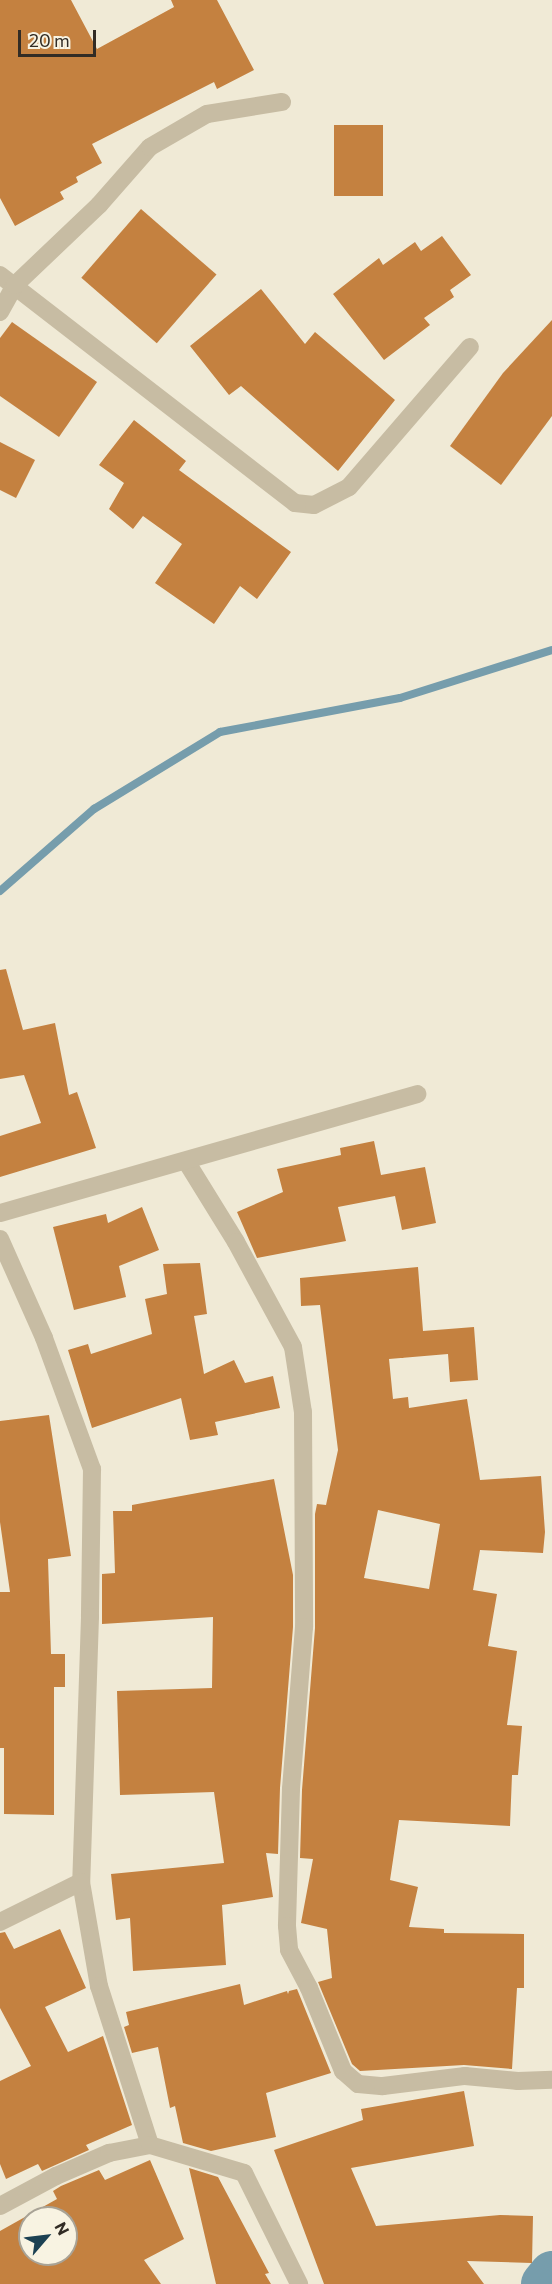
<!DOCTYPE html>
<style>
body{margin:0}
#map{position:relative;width:552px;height:2284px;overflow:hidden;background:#f0ead6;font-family:Commissioner,sans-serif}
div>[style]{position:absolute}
.stream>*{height:8px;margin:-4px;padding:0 4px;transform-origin:4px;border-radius:4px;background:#769dac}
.river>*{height:46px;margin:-23px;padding:0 23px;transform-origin:23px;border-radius:23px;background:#769dac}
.building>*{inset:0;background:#c48140;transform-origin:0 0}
.street>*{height:18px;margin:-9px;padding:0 9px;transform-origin:9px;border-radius:9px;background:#c7bca3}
span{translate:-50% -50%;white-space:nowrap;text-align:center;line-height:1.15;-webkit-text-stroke:4.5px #f8f3e2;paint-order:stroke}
.north{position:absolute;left:18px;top:2206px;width:60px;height:60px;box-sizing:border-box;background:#f8f3e2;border:2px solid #a9a396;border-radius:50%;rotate:62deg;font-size:16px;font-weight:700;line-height:24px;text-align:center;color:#322c25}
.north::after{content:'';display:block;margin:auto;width:21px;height:27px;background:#1c4153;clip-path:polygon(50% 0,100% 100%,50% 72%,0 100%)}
.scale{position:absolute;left:18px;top:30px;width:78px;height:27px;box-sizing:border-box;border:3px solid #322c25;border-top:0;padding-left:8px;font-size:18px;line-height:21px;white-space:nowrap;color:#322c25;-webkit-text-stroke:4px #f8f3e2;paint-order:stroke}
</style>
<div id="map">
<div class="stream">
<i style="left:0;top:891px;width:125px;rotate:-41.1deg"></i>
<i style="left:94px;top:809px;width:148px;rotate:-31.4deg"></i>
<i style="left:220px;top:732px;width:183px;rotate:-10.7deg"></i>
<i style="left:400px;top:698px;width:159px;rotate:-17.5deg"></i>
</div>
<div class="river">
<i style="left:544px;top:2284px;width:13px;rotate:-51deg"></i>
</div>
<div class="building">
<i style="clip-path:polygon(0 0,71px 0,97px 49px,174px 7px,171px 0,217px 0,254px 70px,217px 89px,214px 82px,92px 144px,102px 163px,76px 177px,78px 182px,60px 192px,64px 199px,15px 226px,0 198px)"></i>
<i style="left:334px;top:125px;width:49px;height:71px"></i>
<i style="left:141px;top:209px;width:100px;height:91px;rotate:41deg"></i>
<i style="clip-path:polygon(442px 236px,471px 275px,450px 290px,454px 297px,424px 318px,430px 325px,384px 360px,333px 294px,379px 258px,383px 265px,415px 242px,421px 251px)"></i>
<i style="clip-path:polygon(261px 289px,305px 344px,315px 332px,395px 400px,338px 471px,241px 386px,229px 395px,190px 346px)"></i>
<i style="clip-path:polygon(552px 320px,552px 416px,501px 485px,450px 446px,503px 373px)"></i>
<i style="clip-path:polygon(12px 322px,97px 382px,59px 437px,0 396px,0 338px)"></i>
<i style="clip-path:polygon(134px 420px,186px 461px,179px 470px,291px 552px,257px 599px,240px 586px,214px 624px,155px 583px,182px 544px,143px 516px,133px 529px,109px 509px,124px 483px,99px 465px)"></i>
<i style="clip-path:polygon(0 442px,35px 460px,16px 498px,0 490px)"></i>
<i style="clip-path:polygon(6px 969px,23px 1030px,55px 1023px,69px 1095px,77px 1092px,96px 1148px,0 1177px,0 1136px,41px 1123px,24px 1075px,0 1079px,0 970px)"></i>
<i style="clip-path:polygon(374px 1141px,381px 1175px,425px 1167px,436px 1223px,402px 1230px,395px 1196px,338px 1207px,346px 1241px,257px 1258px,237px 1212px,283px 1192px,277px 1169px,341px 1155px,340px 1148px)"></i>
<i style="clip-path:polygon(142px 1207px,159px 1250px,119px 1266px,126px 1297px,74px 1310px,53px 1227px,106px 1214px,108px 1223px)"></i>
<i style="clip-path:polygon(200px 1263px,207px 1314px,194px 1316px,204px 1374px,234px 1360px,245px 1383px,273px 1376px,280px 1408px,215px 1422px,218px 1435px,190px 1440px,181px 1398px,92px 1428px,68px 1350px,88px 1344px,91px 1354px,152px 1334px,145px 1299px,167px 1294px,163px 1264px)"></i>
<i style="clip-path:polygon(evenodd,418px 1267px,423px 1331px,474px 1327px,478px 1380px,450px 1382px,448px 1354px,389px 1359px,393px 1399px,408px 1397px,409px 1408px,467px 1399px,480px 1480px,541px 1476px,545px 1532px,543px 1553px,480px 1550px,473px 1590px,497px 1594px,488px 1646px,517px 1651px,507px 1725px,522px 1726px,518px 1775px,512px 1775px,510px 1826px,399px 1820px,390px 1880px,418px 1887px,409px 1927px,444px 1929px,444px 1933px,524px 1934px,524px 1988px,517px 1988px,512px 2069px,464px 2065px,360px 2071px,352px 2064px,318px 1982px,332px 1978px,327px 1929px,301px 1923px,313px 1859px,300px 1858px,302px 1790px,315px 1628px,315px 1514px,317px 1504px,326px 1505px,338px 1450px,320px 1305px,301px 1306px,300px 1278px,418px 1267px,378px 1510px,440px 1524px,429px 1589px,364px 1578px,378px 1510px)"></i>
<i style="clip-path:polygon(49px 1415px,71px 1556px,48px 1559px,51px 1654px,65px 1654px,65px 1687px,54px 1687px,54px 1815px,4px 1814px,4px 1748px,0 1748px,0 1592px,10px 1592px,0 1522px,0 1421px)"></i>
<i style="clip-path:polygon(274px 1479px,293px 1575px,293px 1627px,280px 1788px,278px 1854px,266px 1853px,273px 1897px,222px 1905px,226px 1965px,133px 1971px,130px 1918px,116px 1920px,111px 1874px,224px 1863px,214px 1792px,120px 1795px,117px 1691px,212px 1688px,213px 1617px,102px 1624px,102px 1574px,115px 1573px,113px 1511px,132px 1511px,132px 1505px)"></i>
<i style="clip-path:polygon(60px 1929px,86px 1988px,45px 2007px,68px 2052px,103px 2036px,132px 2125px,86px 2145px,89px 2150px,42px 2171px,38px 2164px,6px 2179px,0 2164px,0 2081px,31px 2066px,0 2008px,0 1933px,5px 1932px,14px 1949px)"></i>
<i style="clip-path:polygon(240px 1984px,244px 2005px,287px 1991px,288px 1994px,289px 1991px,297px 1989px,331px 2073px,266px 2093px,276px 2137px,211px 2151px,183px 2143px,175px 2106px,170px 2108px,158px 2047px,132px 2053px,124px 2027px,129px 2025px,126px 2012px)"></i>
<i style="clip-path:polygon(464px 2091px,474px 2146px,351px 2168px,376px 2226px,500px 2215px,533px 2216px,532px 2263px,467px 2261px,484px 2284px,324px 2284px,274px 2150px,363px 2120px,361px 2109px)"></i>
<i style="clip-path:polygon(evenodd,150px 2160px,184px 2239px,144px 2260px,161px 2284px,0 2284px,0 2231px,57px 2199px,53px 2191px,61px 2186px,99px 2170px,105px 2180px,150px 2160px,30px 2218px,66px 2218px,66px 2254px,30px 2254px,30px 2218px)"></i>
<i style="clip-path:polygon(189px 2168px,218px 2177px,269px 2273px,265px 2274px,271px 2284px,216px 2284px)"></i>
</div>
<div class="street">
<i style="left:0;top:275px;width:373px;rotate:37.7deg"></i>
<i style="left:295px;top:503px;width:19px;rotate:6deg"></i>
<i style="left:314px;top:505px;width:39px;rotate:-27deg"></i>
<i style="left:349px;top:487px;width:185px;rotate:-49.2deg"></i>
<i style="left:0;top:312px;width:31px;rotate:-61deg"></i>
<i style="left:15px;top:285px;width:116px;rotate:-43.6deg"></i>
<i style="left:99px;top:205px;width:77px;rotate:-48.7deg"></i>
<i style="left:150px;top:147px;width:66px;rotate:-30.1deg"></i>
<i style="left:207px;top:114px;width:76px;rotate:-9.1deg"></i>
<i style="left:186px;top:1161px;width:95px;rotate:58.3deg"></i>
<i style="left:236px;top:1242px;width:119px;rotate:61.5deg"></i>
<i style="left:293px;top:1347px;width:66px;rotate:81.3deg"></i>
<i style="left:303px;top:1412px;width:215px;rotate:89.7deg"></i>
<i style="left:304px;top:1627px;width:163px;rotate:94.6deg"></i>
<i style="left:291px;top:1789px;width:137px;rotate:91.7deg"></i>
<i style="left:287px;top:1926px;width:24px;rotate:85deg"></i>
<i style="left:289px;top:1950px;width:43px;rotate:62.2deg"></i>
<i style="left:309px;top:1988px;width:90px;rotate:67.7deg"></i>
<i style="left:343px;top:2071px;width:20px;rotate:41deg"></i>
<i style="left:358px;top:2084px;width:25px;rotate:5deg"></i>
<i style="left:383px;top:2086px;width:83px;rotate:-7deg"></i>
<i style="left:465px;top:2076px;width:53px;rotate:5.4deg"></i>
<i style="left:518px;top:2081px;width:34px;rotate:-2deg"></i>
<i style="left:0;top:1213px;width:434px;rotate:-15.9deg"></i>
<i style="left:0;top:1239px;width:108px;rotate:66deg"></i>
<i style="left:44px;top:1338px;width:140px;rotate:69.9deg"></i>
<i style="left:92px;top:1469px;width:148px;rotate:90.8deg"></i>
<i style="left:90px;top:1617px;width:265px;rotate:91.9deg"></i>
<i style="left:81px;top:1882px;width:106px;rotate:80.2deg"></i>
<i style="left:99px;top:1986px;width:167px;rotate:72.2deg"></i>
<i style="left:0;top:1922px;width:90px;rotate:-26.3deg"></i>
<i style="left:0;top:2206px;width:64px;rotate:-28.2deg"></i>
<i style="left:56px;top:2176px;width:58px;rotate:-23.5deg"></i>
<i style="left:109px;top:2153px;width:42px;rotate:-11deg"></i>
<i style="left:150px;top:2145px;width:98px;rotate:16.6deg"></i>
<i style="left:244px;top:2173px;width:124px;rotate:63.6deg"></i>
</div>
<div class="north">N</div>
<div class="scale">20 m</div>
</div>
